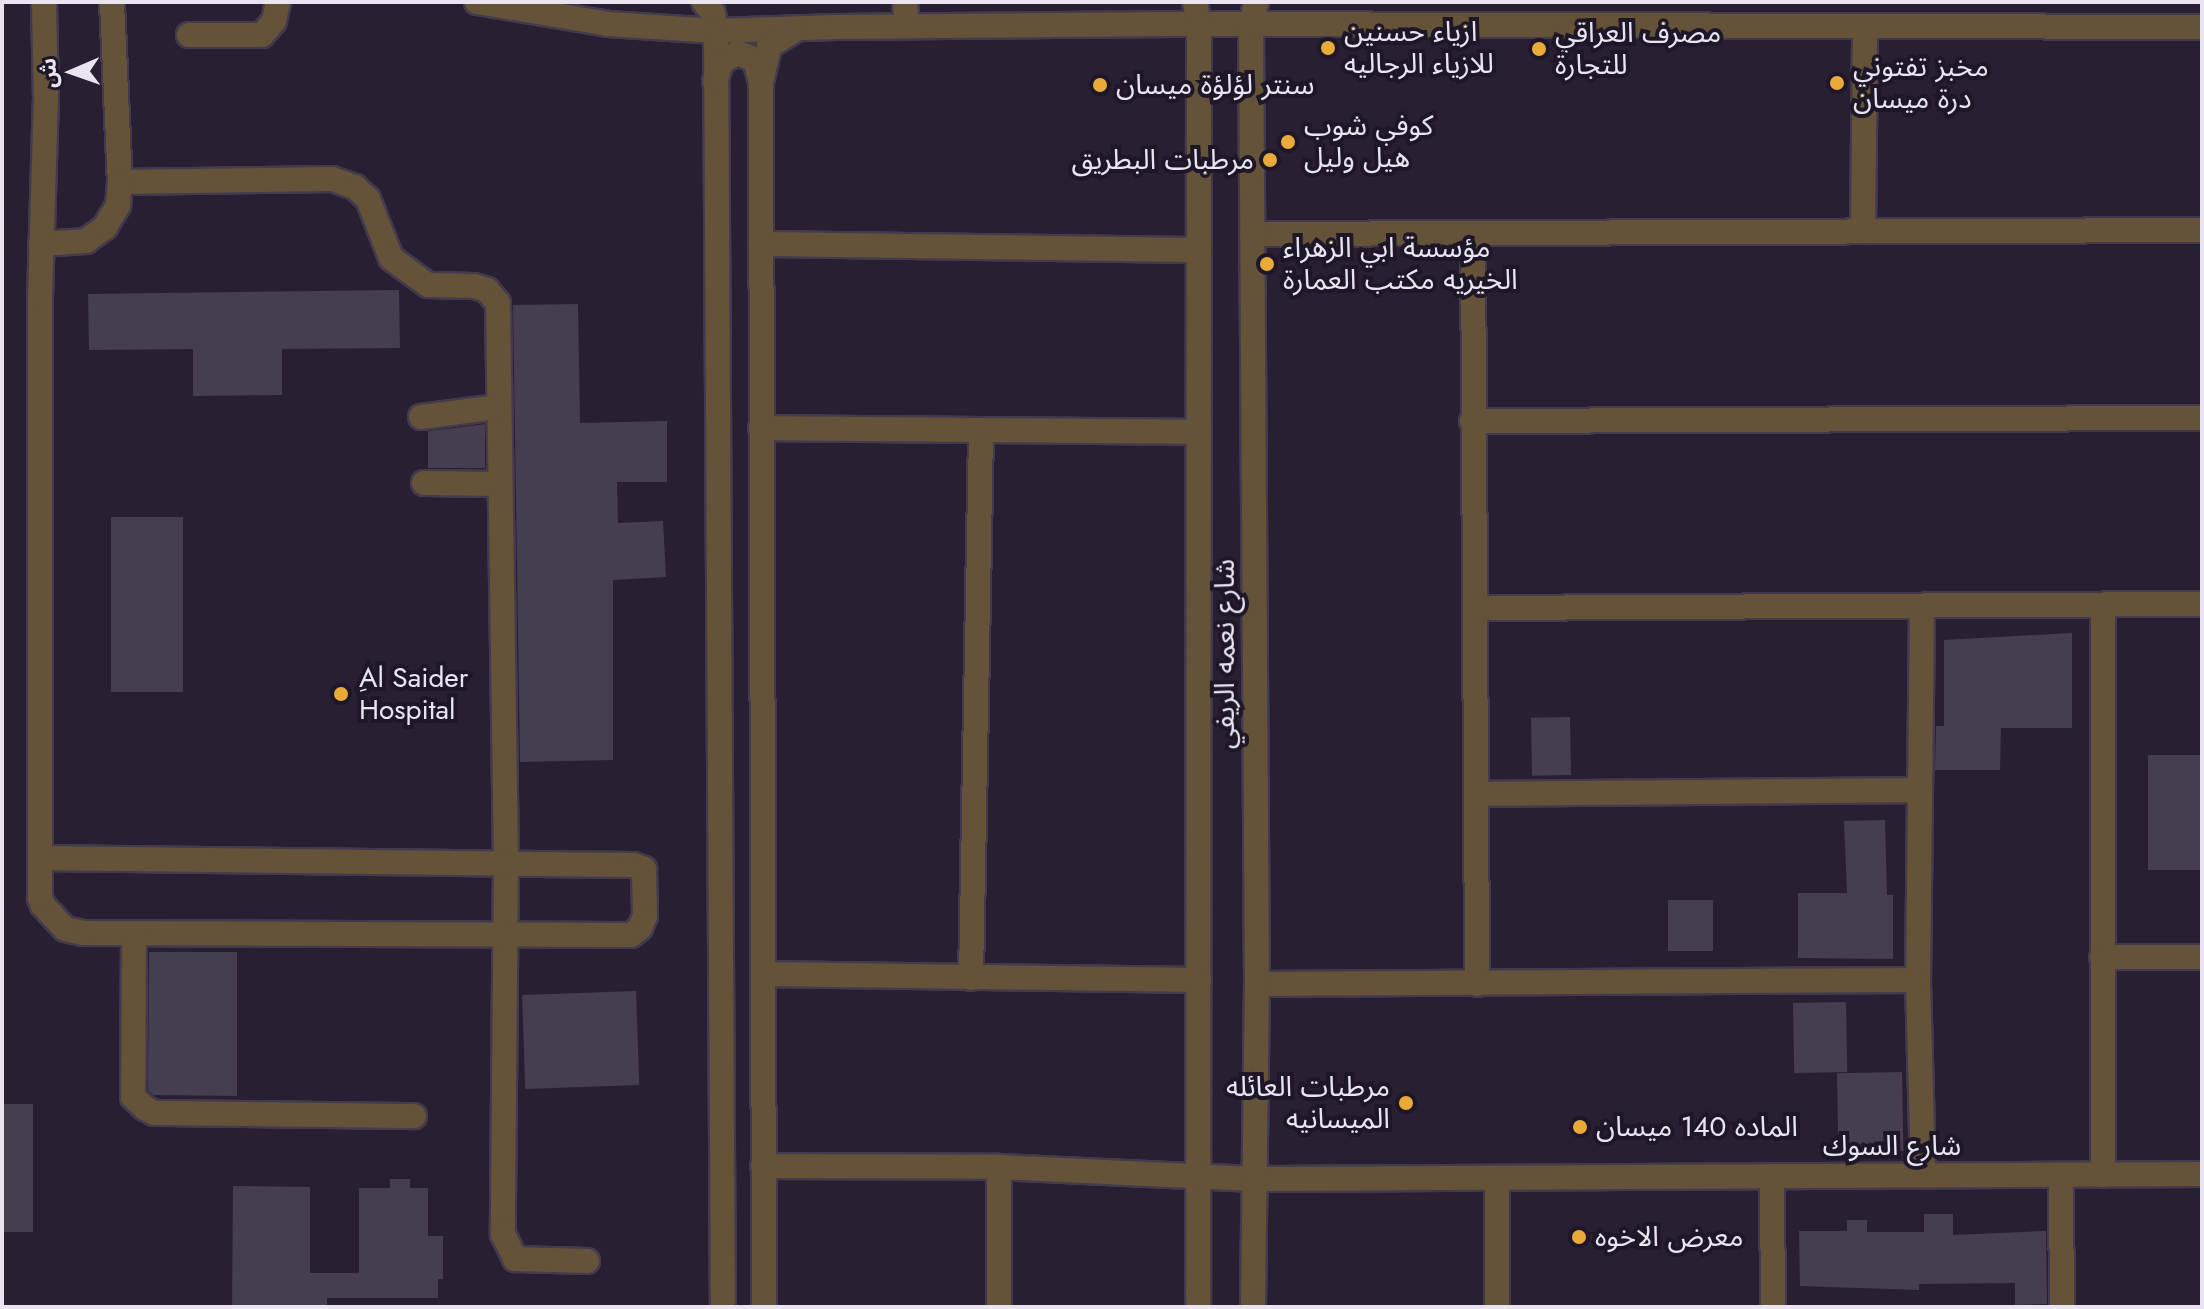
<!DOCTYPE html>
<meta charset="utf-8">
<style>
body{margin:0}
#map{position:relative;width:2204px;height:1309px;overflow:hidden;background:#282032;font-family:Jost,"Noto Sans Arabic",sans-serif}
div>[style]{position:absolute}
.building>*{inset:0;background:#453d50;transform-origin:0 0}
.roads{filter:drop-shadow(2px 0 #433b4d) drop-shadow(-2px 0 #433b4d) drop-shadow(0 2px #433b4d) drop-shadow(0 -2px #433b4d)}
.minor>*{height:24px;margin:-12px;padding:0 12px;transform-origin:12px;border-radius:12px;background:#645338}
.dots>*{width:22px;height:22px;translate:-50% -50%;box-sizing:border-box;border:4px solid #1e1728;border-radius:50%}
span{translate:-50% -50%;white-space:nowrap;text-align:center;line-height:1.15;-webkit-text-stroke:8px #1e1728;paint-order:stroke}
.poi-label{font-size:28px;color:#e9e4f0}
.left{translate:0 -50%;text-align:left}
.right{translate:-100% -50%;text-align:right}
.street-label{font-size:28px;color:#e9e4f0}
.frame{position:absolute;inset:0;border:4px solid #e9e4f0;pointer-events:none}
.north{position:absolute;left:32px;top:32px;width:80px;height:80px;-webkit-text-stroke:6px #1e1728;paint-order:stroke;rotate:268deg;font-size:22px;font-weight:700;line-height:32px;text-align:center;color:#e9e4f0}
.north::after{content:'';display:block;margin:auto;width:28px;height:36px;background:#e9e4f0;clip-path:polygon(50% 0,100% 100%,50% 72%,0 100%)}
</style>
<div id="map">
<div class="building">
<i style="clip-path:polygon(399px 290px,400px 348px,282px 349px,282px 395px,193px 396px,193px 349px,89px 350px,88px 294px)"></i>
<i style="clip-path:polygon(578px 304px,580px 423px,667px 421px,667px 482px,617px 482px,618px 523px,663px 521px,666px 577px,613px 580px,613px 760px,520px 762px,513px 305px)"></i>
<i style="clip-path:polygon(485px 424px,485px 468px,428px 468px,428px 431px)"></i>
<i style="left:183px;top:517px;width:175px;height:72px;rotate:90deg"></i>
<i style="clip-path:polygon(2072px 633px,2072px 728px,2001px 728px,2000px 770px,1935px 770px,1936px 726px,1944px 726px,1944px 640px)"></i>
<i style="left:1570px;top:717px;width:58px;height:39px;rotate:89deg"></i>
<i style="left:2148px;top:755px;width:54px;height:115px"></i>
<i style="clip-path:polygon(1885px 820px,1887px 895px,1893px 895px,1893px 959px,1798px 958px,1798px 893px,1847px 893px,1844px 821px)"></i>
<i style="left:1668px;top:900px;width:45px;height:51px"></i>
<i style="clip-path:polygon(149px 952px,237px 952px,237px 1096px,153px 1095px,148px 1090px)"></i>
<i style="left:636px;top:991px;width:94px;height:114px;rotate:88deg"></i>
<i style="left:1846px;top:1002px;width:70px;height:53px;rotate:89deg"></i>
<i style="left:1902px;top:1072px;width:79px;height:65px;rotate:89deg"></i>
<i style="left:2px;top:1104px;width:31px;height:128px"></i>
<i style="clip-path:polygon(390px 1179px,410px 1179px,410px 1188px,428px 1188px,428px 1236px,443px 1236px,443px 1279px,438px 1279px,438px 1298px,327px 1298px,327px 1307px,232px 1307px,233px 1186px,310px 1187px,310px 1273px,359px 1273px,359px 1188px,390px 1188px)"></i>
<i style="clip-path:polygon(1924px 1214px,1953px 1214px,1953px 1235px,2046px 1231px,2047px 1304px,2015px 1305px,2015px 1283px,1919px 1284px,1919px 1290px,1800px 1286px,1799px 1231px,1847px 1231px,1847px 1220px,1867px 1220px,1867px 1232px,1924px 1232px)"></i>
</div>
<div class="roads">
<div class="minor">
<i style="left:112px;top:2px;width:180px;rotate:87.5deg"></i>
<i style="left:120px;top:182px;width:212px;rotate:-0.8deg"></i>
<i style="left:332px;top:179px;width:24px;rotate:19deg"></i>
<i style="left:355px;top:187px;width:18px;rotate:43deg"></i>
<i style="left:368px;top:199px;width:63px;rotate:68.7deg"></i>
<i style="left:391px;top:258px;width:46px;rotate:36.1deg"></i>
<i style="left:428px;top:285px;width:46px;rotate:1.2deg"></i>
<i style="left:474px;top:286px;width:14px;rotate:17deg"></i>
<i style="left:487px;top:290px;width:17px;rotate:50deg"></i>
<i style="left:498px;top:303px;width:558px;rotate:89.18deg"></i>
<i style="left:506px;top:861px;width:373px;rotate:90.5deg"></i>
<i style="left:503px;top:1234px;width:28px;rotate:64deg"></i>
<i style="left:515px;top:1259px;width:72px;rotate:1.6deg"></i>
<i style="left:477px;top:2px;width:133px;rotate:9.5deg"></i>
<i style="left:608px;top:24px;width:108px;rotate:3.7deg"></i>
<i style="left:716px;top:31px;width:120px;rotate:-1.9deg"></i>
<i style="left:836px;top:27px;width:363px;rotate:-0.5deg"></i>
<i style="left:1199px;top:24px;width:1003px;rotate:0.17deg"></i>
<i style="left:704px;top:2px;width:14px;rotate:51deg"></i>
<i style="left:713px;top:13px;width:18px;rotate:81deg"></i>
<i style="left:716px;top:31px;width:1276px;rotate:89.69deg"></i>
<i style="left:905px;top:2px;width:24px;rotate:85deg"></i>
<i style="left:1195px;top:2px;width:22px;rotate:80deg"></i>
<i style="left:1199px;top:24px;width:1283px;rotate:90.04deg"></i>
<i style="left:189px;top:35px;width:73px"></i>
<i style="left:262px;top:35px;width:18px;rotate:-49deg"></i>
<i style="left:274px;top:21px;width:19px;rotate:-78deg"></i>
<i style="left:715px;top:81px;width:21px;rotate:-71deg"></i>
<i style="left:722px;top:61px;width:18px;rotate:-27deg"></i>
<i style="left:738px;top:53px;width:18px;rotate:22deg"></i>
<i style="left:755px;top:60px;width:23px;rotate:75deg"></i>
<i style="left:1863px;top:231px;width:204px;rotate:-89.4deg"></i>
<i style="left:1473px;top:233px;width:751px;rotate:89.69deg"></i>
<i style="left:1252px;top:234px;width:950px;rotate:-0.24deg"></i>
<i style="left:41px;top:244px;width:45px;rotate:-3.8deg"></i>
<i style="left:86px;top:241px;width:24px;rotate:-36deg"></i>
<i style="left:105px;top:227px;width:26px;rotate:-59deg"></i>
<i style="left:118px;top:205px;width:23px;rotate:-85deg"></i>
<i style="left:761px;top:244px;width:438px;rotate:0.8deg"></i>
<i style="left:421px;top:417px;width:78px;rotate:-7.4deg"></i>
<i style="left:1472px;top:421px;width:730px;rotate:-0.24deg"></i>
<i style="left:761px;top:428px;width:438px;rotate:0.5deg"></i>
<i style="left:424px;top:483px;width:76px;rotate:0.8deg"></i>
<i style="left:2103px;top:605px;width:570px;rotate:90deg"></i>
<i style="left:1922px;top:606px;width:374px;rotate:90.6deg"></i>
<i style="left:1918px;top:980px;width:195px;rotate:88.5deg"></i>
<i style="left:1477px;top:608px;width:725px;rotate:-0.32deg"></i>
<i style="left:1476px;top:794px;width:443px;rotate:-0.5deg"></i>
<i style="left:40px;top:858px;width:593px;rotate:0.68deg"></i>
<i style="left:633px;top:865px;width:12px;rotate:20deg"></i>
<i style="left:644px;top:869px;width:47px;rotate:88.8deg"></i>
<i style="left:645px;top:916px;width:13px;rotate:113deg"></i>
<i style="left:640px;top:928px;width:11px;rotate:142deg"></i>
<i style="left:631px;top:935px;width:548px;rotate:-179.79deg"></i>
<i style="left:83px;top:933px;width:18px;rotate:-167deg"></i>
<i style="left:65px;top:929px;width:33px;rotate:-133deg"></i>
<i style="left:43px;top:905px;width:8px;rotate:-113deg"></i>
<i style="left:40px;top:898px;width:600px;rotate:-90deg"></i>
<i style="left:40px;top:298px;width:198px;rotate:-88.3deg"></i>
<i style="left:46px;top:100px;width:98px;rotate:-91.2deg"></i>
<i style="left:134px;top:933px;width:164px;rotate:90.3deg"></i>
<i style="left:133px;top:1097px;width:16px;rotate:43deg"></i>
<i style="left:145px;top:1108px;width:10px;rotate:29deg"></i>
<i style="left:154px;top:1113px;width:260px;rotate:0.7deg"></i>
<i style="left:2102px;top:957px;width:100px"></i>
<i style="left:763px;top:974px;width:436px;rotate:0.8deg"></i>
<i style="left:971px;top:978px;width:548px;rotate:-88.95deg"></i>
<i style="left:1257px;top:984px;width:661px;rotate:-0.35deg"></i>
<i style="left:763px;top:1166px;width:236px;rotate:0.2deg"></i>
<i style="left:999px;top:1167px;width:255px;rotate:2.7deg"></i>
<i style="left:1254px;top:1179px;width:948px;rotate:-0.3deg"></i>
<i style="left:2061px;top:1175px;width:132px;rotate:89.6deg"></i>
<i style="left:1772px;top:1176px;width:131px;rotate:89.6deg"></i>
<i style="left:1497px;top:1178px;width:129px;rotate:90deg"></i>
<i style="left:764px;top:1307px;width:1225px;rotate:-90.14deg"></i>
<i style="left:761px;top:82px;width:37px;rotate:-77deg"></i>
<i style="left:769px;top:46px;width:31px;rotate:-32deg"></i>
<i style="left:999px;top:1307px;width:140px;rotate:-90deg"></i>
<i style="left:1253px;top:1307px;width:323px;rotate:-89.3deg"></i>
<i style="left:1257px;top:984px;width:958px;rotate:-90.36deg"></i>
<i style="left:1251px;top:26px;width:25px;rotate:-78deg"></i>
</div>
</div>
<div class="dots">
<i style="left:1328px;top:48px;background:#eaaa39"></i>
<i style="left:1539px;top:49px;background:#eaaa39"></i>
<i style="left:1837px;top:83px;background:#eaaa39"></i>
<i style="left:1100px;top:85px;background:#eaaa39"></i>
<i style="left:1288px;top:142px;background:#eaaa39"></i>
<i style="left:1270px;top:160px;background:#eaaa39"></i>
<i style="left:1267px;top:264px;background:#eaaa39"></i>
<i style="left:341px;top:694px;background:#eaaa39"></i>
<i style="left:1406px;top:1103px;background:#eaaa39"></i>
<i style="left:1580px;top:1127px;background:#eaaa39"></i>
<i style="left:1579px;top:1237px;background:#eaaa39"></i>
</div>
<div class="poi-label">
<span class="left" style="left:1344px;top:48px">ازياء حسنين<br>للازياء الرجاليه</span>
<span class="left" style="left:1555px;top:49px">مصرف العراقي<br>للتجارة</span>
<span class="left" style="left:1853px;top:83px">مخبز تفتوني<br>درة ميسان</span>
<span class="left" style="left:1116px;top:85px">سنتر لؤلؤة ميسان</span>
<span class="left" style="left:1304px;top:142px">كوفي شوب<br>هيل وليل</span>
<span class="right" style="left:1254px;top:160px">مرطبات البطريق</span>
<span class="left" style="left:1283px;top:264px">مؤسسة ابي الزهراء<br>الخيريه مكتب العمارة</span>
<span class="left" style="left:359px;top:694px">ِAl Saider<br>Hospital</span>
<span class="right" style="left:1390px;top:1103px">مرطبات العائله<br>الميسانيه</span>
<span class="left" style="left:1596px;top:1127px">الماده 140 ميسان</span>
<span class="left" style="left:1595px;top:1237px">معرض الاخوه</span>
</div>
<div class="street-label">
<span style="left:1225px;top:654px;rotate:-90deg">شارع نعمه الريفي</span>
<span style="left:1892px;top:1146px">شارع السوك</span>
</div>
<div class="frame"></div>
<div class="north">ش</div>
</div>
